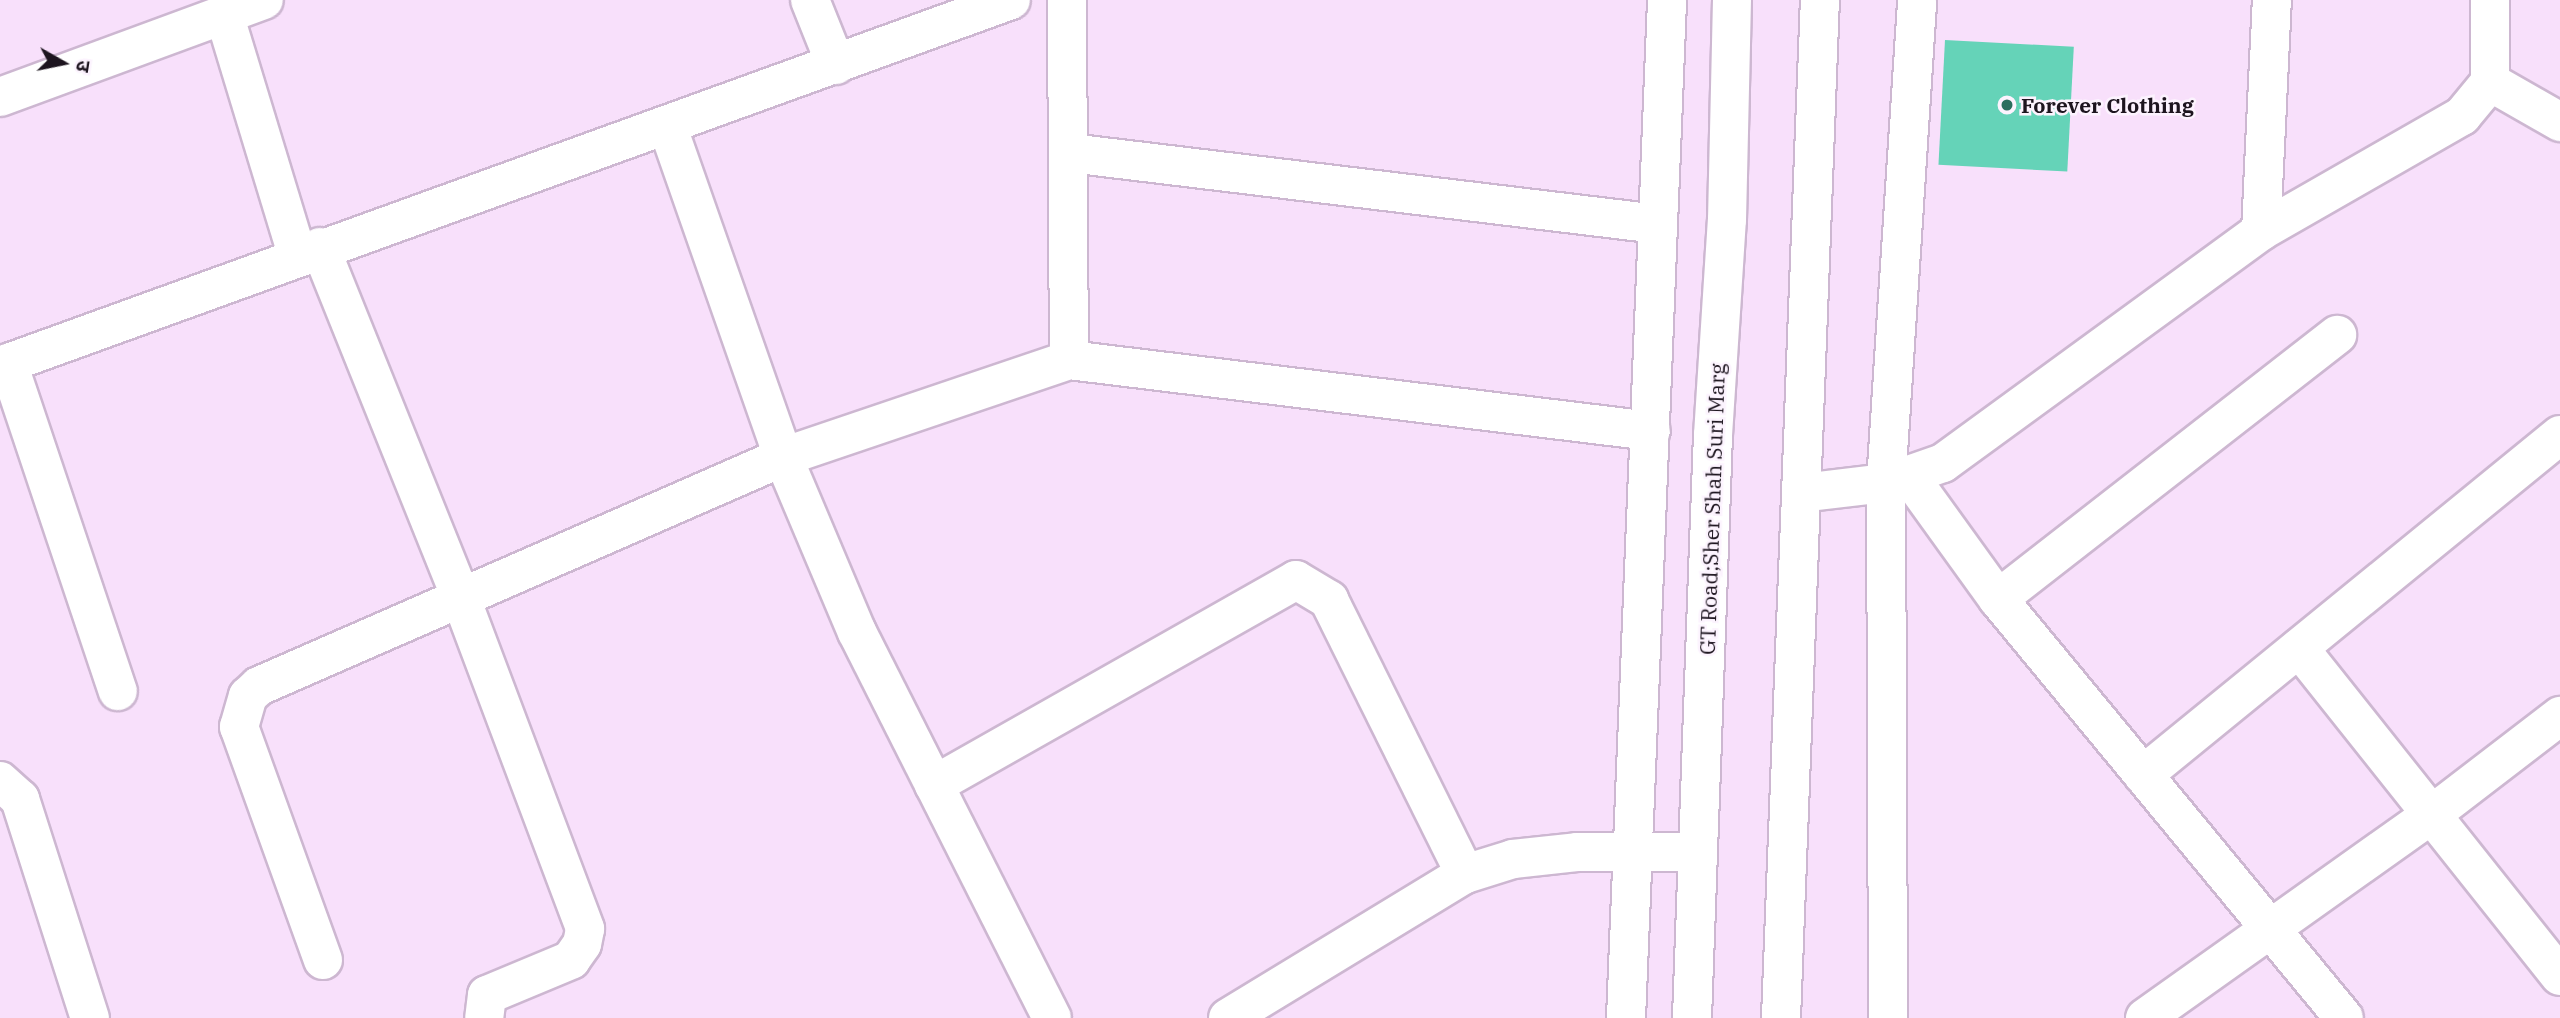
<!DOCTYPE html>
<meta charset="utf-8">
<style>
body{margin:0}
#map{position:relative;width:2560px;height:1018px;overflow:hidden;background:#f8e0fb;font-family:"IBM Plex Serif","Noto Sans Devanagari",serif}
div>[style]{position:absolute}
.building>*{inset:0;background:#65d3b8;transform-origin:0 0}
.roads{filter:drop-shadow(2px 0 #cdb7d1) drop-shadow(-2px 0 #cdb7d1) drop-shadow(0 2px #cdb7d1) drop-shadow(0 -2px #cdb7d1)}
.minor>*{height:38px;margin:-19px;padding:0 19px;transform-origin:19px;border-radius:19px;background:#fff}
.secondary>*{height:38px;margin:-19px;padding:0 19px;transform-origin:19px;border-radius:19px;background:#fff}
.primary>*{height:38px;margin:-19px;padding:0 19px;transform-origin:19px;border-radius:19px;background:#fff}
.dots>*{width:19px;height:19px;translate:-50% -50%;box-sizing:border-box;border:4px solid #fcf3fe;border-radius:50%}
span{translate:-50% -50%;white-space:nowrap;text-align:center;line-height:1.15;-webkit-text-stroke:5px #fcf3fe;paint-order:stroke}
.poi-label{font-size:21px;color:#1d151f;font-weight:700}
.left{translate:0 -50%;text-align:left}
.street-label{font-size:21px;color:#1d151f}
.north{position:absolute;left:28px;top:28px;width:70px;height:70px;-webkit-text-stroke:5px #fcf3fe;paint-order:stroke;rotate:99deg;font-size:19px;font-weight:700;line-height:28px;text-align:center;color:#1d151f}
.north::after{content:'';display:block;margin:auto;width:24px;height:32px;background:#1d151f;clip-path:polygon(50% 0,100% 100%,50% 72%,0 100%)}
</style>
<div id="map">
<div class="building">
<i style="left:1945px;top:40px;width:129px;height:125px;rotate:3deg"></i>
</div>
<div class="roads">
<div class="minor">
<i style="left:810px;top:0;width:70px;rotate:68.2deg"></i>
<i style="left:1067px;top:0;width:360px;rotate:89.7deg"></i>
<i style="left:224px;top:14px;width:252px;rotate:73.1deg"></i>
<i style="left:2490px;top:82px;width:81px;rotate:29.7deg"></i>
<i style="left:0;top:97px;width:281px;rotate:-20.2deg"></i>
<i style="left:667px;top:125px;width:352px;rotate:70.7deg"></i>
<i style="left:783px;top:457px;width:190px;rotate:67.1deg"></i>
<i style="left:857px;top:632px;width:432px;rotate:63.2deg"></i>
<i style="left:1070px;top:153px;width:592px;rotate:6.89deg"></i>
<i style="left:2261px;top:231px;width:231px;rotate:-87.3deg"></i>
<i style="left:320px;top:247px;width:381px;rotate:68.1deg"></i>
<i style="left:462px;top:601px;width:350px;rotate:69.4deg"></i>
<i style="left:585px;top:929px;width:15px;rotate:101deg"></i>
<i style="left:582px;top:944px;width:19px;rotate:125deg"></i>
<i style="left:571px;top:960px;width:91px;rotate:157.4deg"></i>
<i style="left:487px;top:995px;width:23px;rotate:97deg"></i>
<i style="left:8px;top:363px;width:346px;rotate:71.5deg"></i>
<i style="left:0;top:366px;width:1075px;rotate:-19.9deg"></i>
<i style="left:1910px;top:477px;width:150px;rotate:54.2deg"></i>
<i style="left:1998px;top:599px;width:543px;rotate:50.45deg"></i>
<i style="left:1801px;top:493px;width:86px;rotate:-6.7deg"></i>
<i style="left:1886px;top:483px;width:60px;rotate:-19.3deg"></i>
<i style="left:1943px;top:463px;width:394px;rotate:-36.1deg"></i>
<i style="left:2261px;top:231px;width:232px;rotate:-29.8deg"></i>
<i style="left:2462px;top:116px;width:44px;rotate:-50.5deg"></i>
<i style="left:2490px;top:82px;width:82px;rotate:-90deg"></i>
<i style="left:1998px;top:599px;width:430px;rotate:-37.9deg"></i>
<i style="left:2299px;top:648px;width:419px;rotate:51.5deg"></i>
<i style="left:2143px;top:775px;width:538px;rotate:-39.19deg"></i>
<i style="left:0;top:781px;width:27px;rotate:42deg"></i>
<i style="left:20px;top:799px;width:230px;rotate:72.3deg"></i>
<i style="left:934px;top:785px;width:416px;rotate:-29.5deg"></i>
<i style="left:1296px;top:580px;width:39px;rotate:31deg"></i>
<i style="left:1329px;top:600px;width:306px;rotate:63.6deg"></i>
<i style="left:323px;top:960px;width:248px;rotate:-109.8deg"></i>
<i style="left:239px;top:727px;width:32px;rotate:-74deg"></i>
<i style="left:248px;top:696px;width:15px;rotate:-42deg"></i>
<i style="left:259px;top:686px;width:572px;rotate:-23.61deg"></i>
<i style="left:783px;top:457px;width:302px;rotate:-18.7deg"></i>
<i style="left:1069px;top:360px;width:586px;rotate:6.96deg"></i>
<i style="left:1228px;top:1018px;width:277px;rotate:-31.3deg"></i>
<i style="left:1465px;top:874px;width:50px;rotate:-17.4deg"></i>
<i style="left:1513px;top:859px;width:64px;rotate:-6.2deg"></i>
<i style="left:1577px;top:852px;width:121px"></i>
<i style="left:2145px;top:1018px;width:351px;rotate:-35.4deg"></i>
<i style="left:2431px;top:815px;width:163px;rotate:-37.5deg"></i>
</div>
<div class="secondary">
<i style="left:1626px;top:1018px;width:1019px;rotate:-87.69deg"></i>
<i style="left:1888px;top:1018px;width:535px;rotate:-90.21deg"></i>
<i style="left:1886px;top:483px;width:484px;rotate:-86.3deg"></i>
</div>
<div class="primary">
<i style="left:1692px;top:1018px;width:583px;rotate:-87.94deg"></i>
<i style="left:1713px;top:435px;width:215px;rotate:-86.3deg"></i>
<i style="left:1727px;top:220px;width:220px;rotate:-88.7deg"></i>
<i style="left:1781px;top:1018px;width:1019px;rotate:-87.81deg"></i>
</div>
</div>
<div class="dots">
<i style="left:2007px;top:105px;background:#2b6e5e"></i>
</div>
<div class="poi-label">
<span class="left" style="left:2021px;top:105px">Forever Clothing</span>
</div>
<div class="street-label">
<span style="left:1712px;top:509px;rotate:-88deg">GT Road;Sher Shah Suri Marg</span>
</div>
<div class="north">उ</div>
</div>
